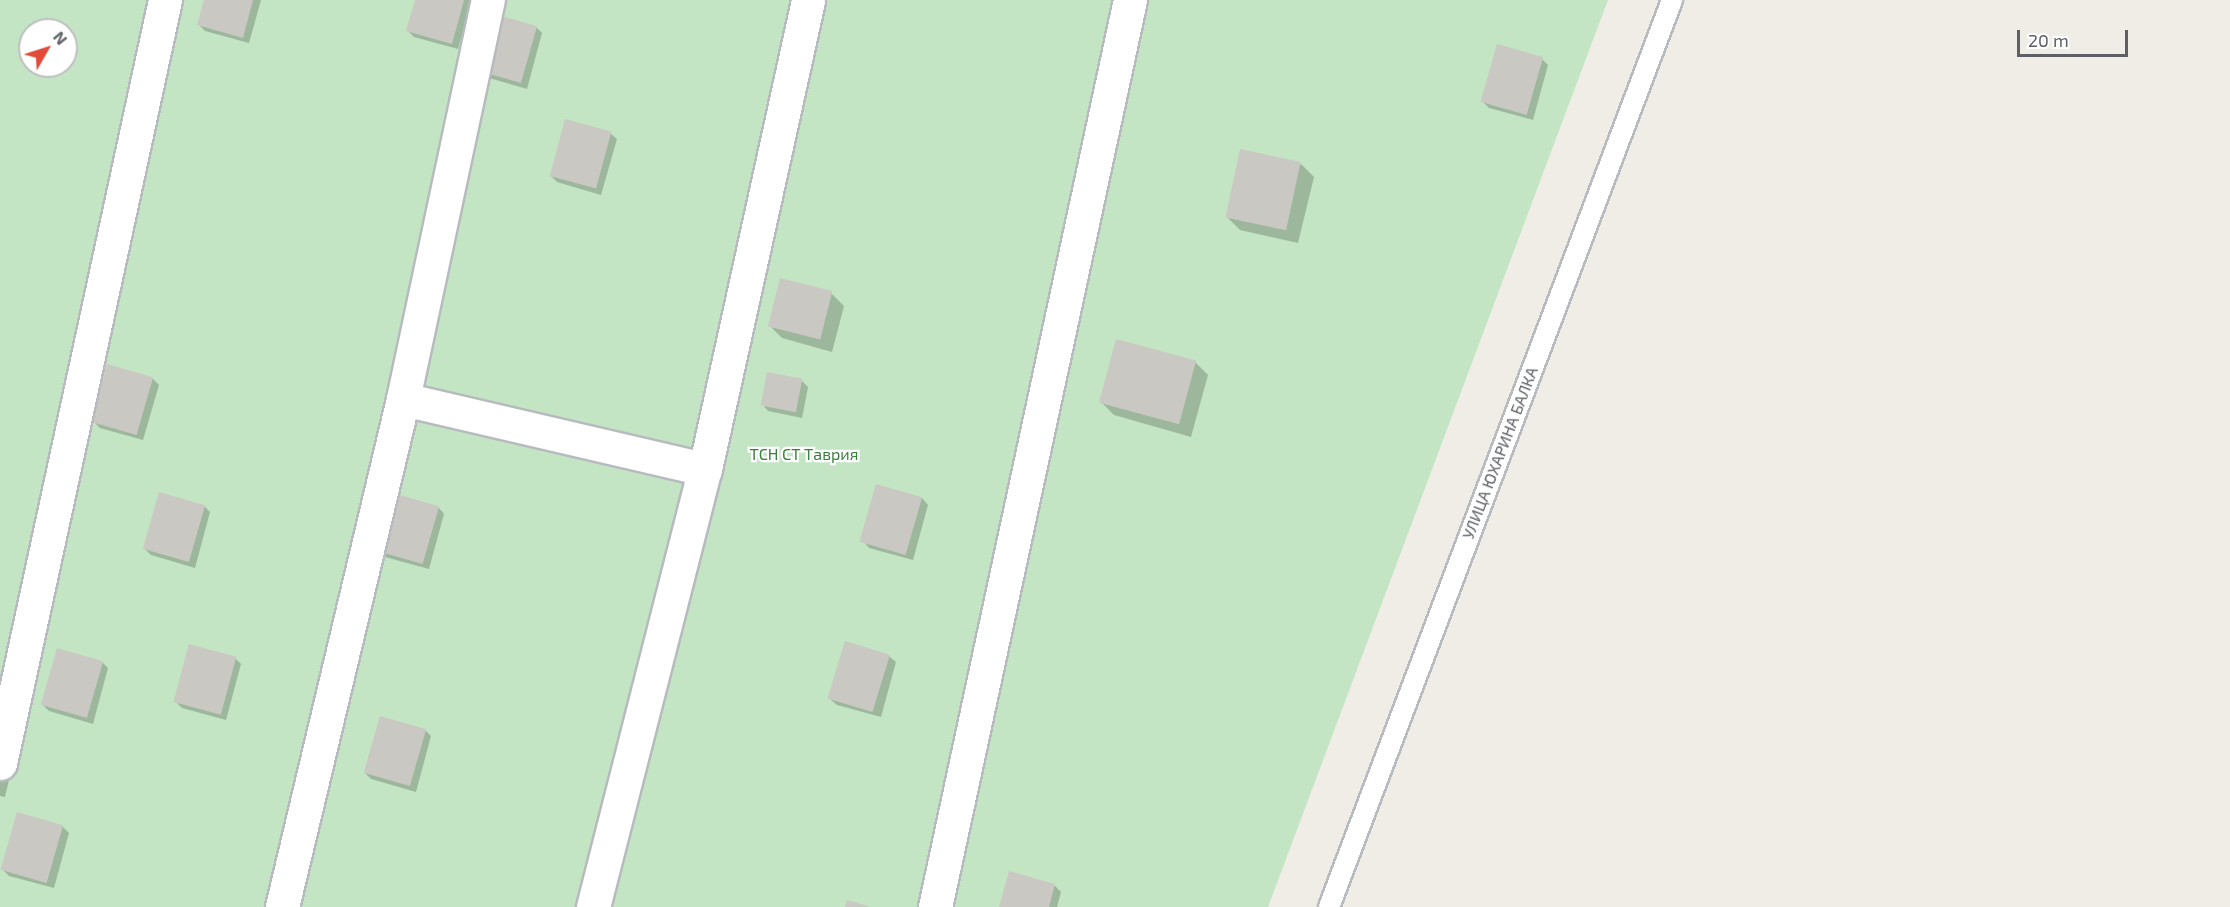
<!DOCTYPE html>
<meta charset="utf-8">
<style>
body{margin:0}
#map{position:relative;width:2230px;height:907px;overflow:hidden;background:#efede5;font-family:"Exo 2",sans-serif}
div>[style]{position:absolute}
.green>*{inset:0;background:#c3e5c4}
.shadow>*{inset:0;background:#0003}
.building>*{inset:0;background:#cac8c2;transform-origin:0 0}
.roads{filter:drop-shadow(2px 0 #b7babe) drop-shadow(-2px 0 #b7babe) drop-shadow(0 2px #b7babe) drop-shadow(0 -2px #b7babe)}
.lane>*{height:20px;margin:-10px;padding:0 10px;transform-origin:10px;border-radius:10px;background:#fff}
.street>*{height:33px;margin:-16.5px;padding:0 16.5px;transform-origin:16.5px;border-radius:16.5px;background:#fff}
span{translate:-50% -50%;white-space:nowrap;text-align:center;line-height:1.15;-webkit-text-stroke:4.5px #fff;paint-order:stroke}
.street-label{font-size:16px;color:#5d6065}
.park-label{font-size:16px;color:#38813e}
.north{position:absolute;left:18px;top:18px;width:60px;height:60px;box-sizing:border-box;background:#fff;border:2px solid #bebfc1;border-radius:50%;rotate:51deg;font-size:16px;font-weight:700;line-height:24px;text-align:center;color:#5d6065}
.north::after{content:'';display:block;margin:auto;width:21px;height:27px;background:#e34a37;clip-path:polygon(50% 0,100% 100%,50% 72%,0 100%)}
.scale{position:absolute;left:2017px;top:30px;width:111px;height:27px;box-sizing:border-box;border:3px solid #5d6065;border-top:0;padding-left:8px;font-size:18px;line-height:21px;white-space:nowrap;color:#5d6065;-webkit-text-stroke:4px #fff;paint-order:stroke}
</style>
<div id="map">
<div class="green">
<i style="clip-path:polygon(evenodd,0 0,1608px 0,1268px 907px,0 907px,0 0,30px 30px,66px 30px,66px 66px,30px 66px,30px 30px)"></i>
</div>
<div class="shadow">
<i style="clip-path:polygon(206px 0,261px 0,249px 43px,205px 31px,199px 25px)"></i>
<i style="clip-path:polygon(416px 0,472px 0,458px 49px,414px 37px,408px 31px)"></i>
<i style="clip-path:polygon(536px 27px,542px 33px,527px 89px,482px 76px)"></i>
<i style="clip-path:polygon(1542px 59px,1548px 65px,1533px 120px,1489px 108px,1483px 102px)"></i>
<i style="clip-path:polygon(610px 133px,617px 139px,601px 195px,557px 182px,551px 176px)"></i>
<i style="clip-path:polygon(1301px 164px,1314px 177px,1298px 243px,1240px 230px,1227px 217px)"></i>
<i style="clip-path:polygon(831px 293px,844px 306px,832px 352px,782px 338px,769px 325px)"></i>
<i style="clip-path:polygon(1195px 362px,1208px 375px,1191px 437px,1114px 415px,1101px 402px)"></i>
<i style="clip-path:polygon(152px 378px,159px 385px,143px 440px,100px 428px,93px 421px)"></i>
<i style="clip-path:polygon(802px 381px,808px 387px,802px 418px,768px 411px,762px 404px)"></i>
<i style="clip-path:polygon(877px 486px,922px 498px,928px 505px,913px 560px,869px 548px,863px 541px)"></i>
<i style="clip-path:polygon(204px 506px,210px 512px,195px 568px,151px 555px,145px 549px)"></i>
<i style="clip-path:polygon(438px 507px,444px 514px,429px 569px,385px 557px,378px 551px)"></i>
<i style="clip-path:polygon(889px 656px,896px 662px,881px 717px,837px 705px,830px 699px)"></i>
<i style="clip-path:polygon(235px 658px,241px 664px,226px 720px,182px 708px,175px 701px)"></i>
<i style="clip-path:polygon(102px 662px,108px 668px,93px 724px,49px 711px,43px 705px)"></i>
<i style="clip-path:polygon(425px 730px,431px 736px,416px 792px,371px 779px,365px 773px)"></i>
<i style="clip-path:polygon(0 732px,17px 746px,5px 797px,0 796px)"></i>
<i style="clip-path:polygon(18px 814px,63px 827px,69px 833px,54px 888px,9px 876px,3px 870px)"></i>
<i style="clip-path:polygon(1010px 873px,1055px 886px,1061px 892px,1057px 907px,1001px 907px)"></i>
</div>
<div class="building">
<i style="clip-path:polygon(204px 0,253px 0,243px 38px,197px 25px)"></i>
<i style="clip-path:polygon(415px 0,464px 0,452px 44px,406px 31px)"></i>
<i style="left:491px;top:13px;width:48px;height:59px;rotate:16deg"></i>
<i style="left:1497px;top:44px;width:48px;height:60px;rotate:16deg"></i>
<i style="left:565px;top:119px;width:48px;height:59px;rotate:15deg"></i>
<i style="left:1240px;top:149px;width:62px;height:70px;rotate:12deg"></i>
<i style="left:780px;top:278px;width:54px;height:50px;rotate:14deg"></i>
<i style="left:1116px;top:339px;width:83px;height:66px;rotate:15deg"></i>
<i style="left:107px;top:364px;width:48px;height:60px;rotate:16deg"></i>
<i style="left:767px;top:372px;width:36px;height:34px;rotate:11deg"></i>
<i style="left:876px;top:484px;width:48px;height:60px;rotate:16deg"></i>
<i style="left:159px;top:492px;width:48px;height:59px;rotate:16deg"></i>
<i style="left:393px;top:493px;width:48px;height:60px;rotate:16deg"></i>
<i style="left:845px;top:641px;width:47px;height:60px;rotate:17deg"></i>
<i style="left:189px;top:644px;width:49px;height:60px;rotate:15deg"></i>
<i style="left:57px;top:648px;width:48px;height:59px;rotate:16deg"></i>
<i style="left:380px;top:716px;width:48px;height:59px;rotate:16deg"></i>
<i style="left:17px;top:812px;width:48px;height:60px;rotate:16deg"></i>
<i style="clip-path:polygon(1009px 871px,1055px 884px,1049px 907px,999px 907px)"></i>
<i style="clip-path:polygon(847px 900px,868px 906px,868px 907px,845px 907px)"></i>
</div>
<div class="roads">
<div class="lane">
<i style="left:1329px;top:907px;width:970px;rotate:-69.28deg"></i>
</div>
<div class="street">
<i style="left:403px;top:399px;width:310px;rotate:13.1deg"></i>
<i style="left:0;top:763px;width:781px;rotate:-77.8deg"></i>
<i style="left:282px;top:907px;width:522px;rotate:-76.6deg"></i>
<i style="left:403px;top:399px;width:408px;rotate:-78deg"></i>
<i style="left:593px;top:907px;width:452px;rotate:-75.7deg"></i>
<i style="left:705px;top:469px;width:480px;rotate:-77.6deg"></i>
<i style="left:935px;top:907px;width:928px;rotate:-77.87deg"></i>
</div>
</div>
<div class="street-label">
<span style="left:1500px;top:453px;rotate:-69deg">УЛИЦА ЮХАРИНА БАЛКА</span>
</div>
<div class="park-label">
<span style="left:804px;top:454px">ТСН СТ Таврия</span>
</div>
<div class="north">N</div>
<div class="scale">20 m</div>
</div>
